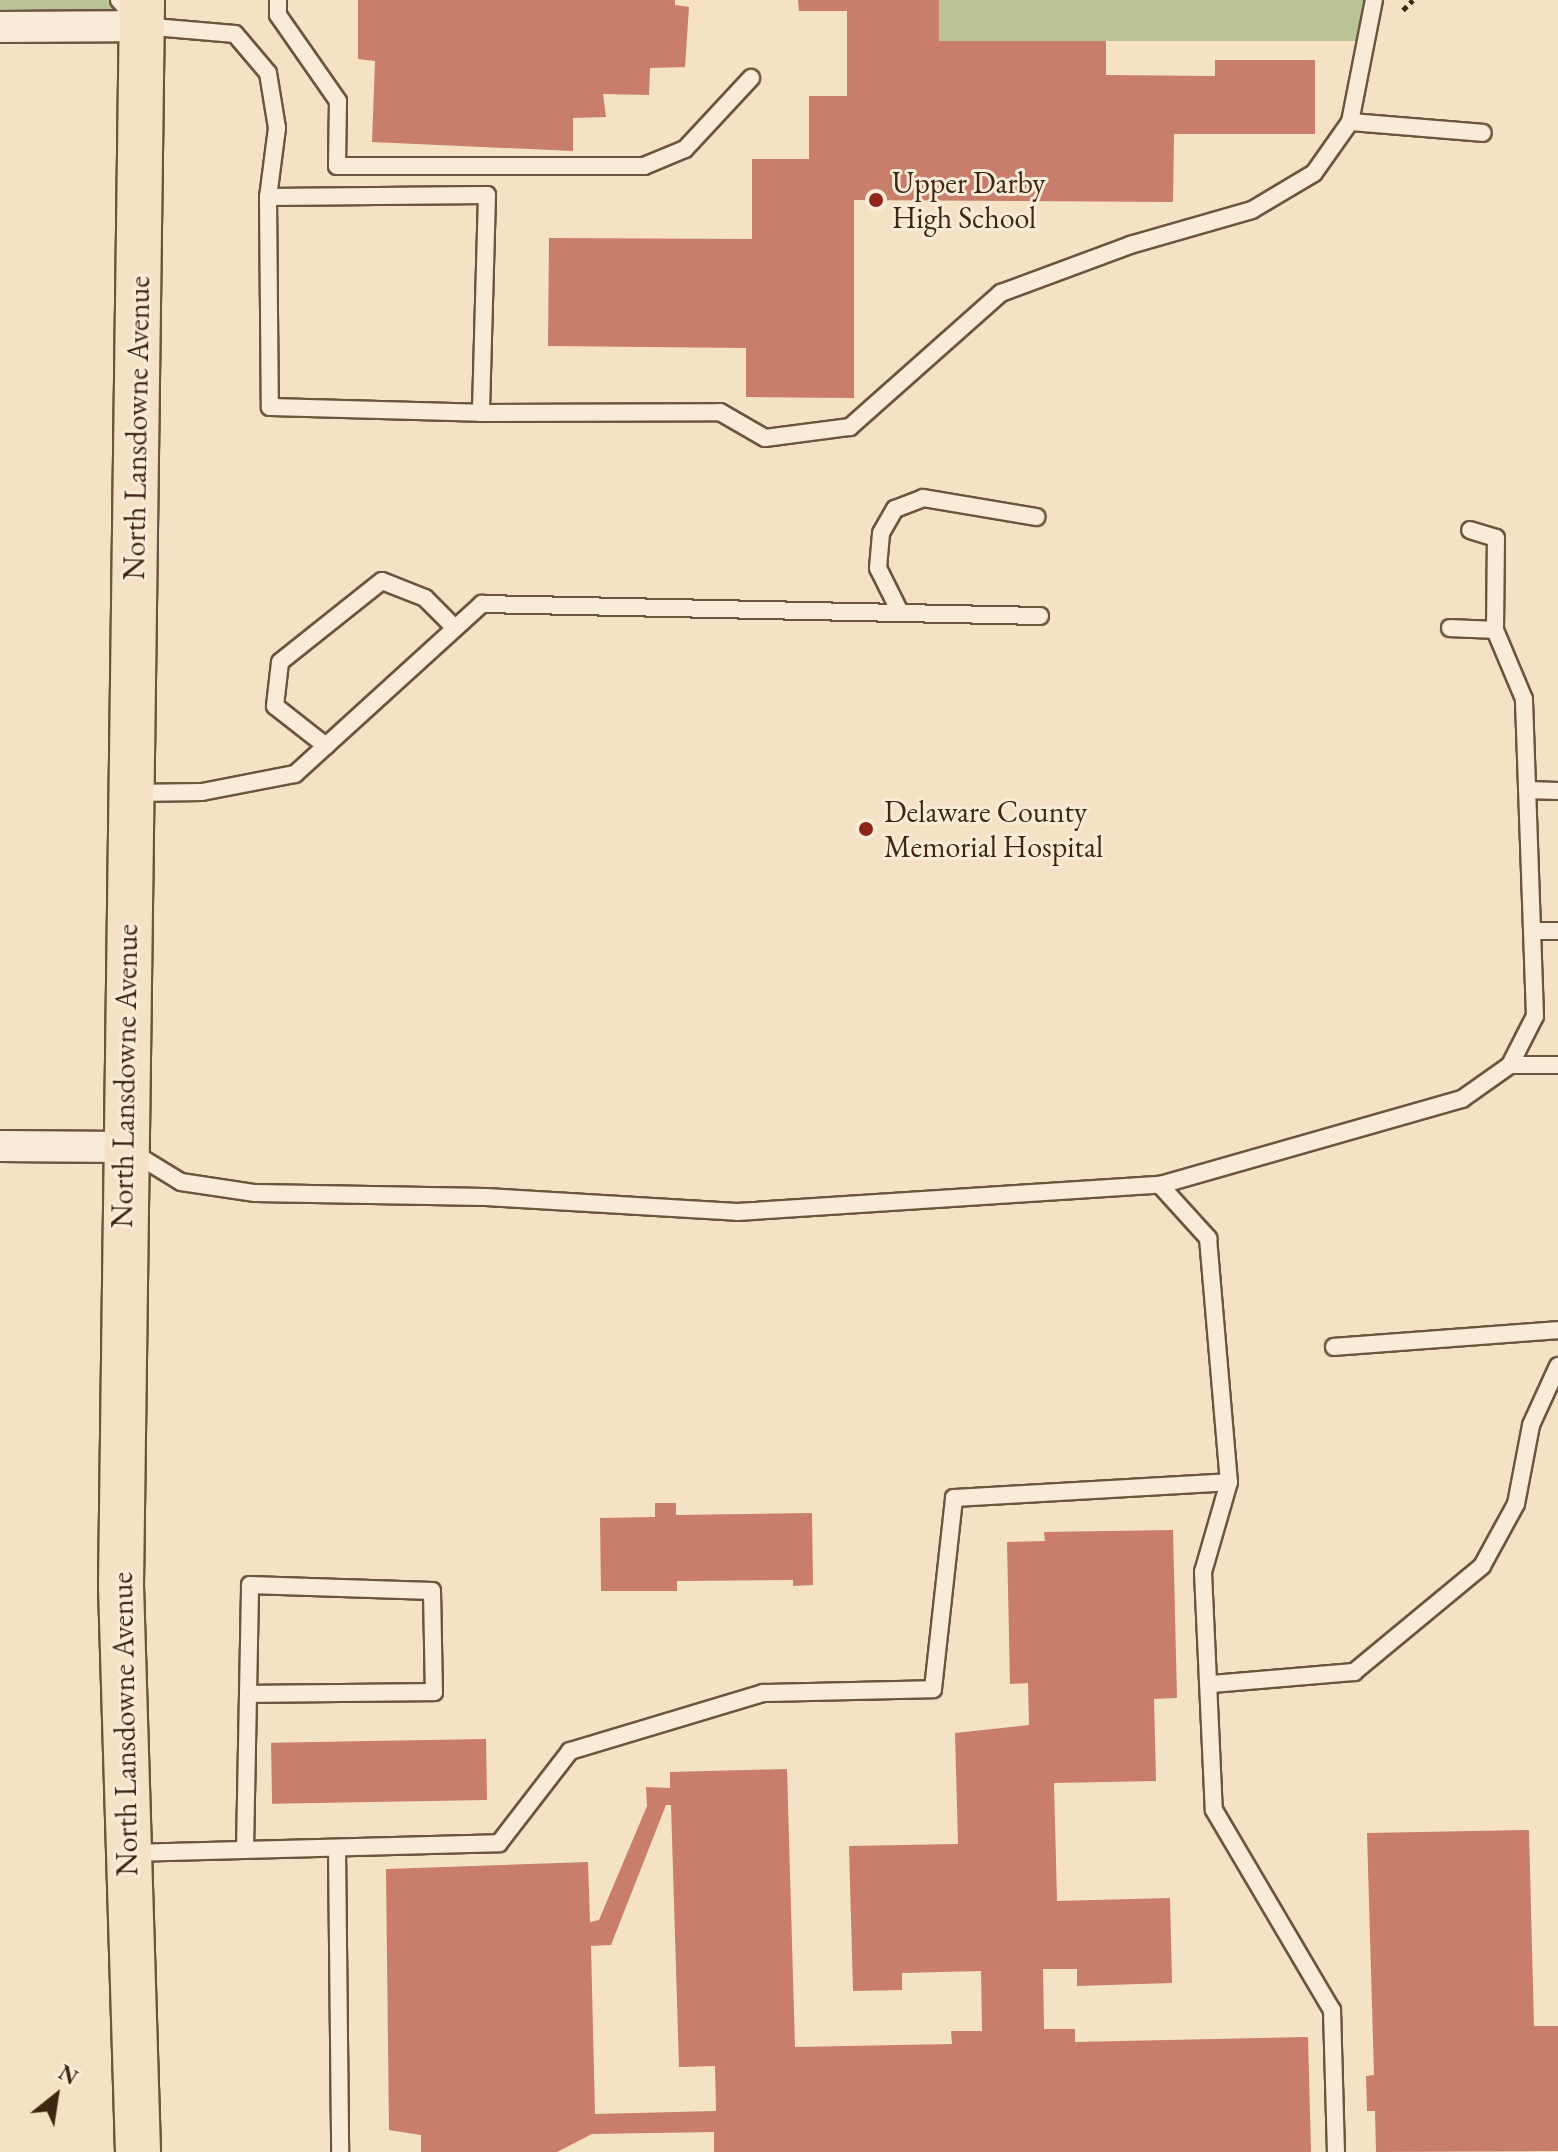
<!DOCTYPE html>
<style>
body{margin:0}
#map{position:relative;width:1558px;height:2152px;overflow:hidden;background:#f5e2c4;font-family:"EB Garamond",serif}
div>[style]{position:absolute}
.green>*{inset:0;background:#bac395;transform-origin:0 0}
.building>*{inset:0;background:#c97d6b;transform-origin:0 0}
.path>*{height:5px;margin-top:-2.5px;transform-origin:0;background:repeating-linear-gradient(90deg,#3f2611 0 6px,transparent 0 10px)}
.roads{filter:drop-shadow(2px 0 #6c553e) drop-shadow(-2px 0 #6c553e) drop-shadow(0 2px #6c553e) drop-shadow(0 -2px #6c553e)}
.service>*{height:16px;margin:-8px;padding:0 8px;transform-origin:8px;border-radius:8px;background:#f8ecd9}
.minor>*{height:30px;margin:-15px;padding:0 15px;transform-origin:15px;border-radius:15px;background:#f8ecd9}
.primary>*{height:44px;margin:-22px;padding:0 22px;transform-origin:22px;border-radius:22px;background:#f5e2c4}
.dots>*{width:22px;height:22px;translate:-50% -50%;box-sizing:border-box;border:4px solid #f8ecd9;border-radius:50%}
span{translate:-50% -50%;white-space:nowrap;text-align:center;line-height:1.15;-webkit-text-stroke:6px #f8ecd9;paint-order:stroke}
.poi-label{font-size:30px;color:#3f2611}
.left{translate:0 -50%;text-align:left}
.street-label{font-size:30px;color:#3f2611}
.north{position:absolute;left:16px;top:2056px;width:80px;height:80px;-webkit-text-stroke:6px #f8ecd9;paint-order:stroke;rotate:30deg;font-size:22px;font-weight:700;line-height:32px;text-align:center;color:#3f2611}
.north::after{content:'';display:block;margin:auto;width:28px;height:36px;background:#3f2611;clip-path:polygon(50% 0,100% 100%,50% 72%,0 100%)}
</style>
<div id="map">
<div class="green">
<i style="left:0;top:0;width:142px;height:27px"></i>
<i style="left:939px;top:0;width:425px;height:41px"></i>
</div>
<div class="building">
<i style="clip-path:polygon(358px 0,675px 0,675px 5px,689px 7px,685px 67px,650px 68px,649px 95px,603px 94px,606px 117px,573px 118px,573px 151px,372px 142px,375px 61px,358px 59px)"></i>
<i style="clip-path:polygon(798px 0,939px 0,939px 41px,1106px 41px,1106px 75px,1215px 76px,1215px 60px,1315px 60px,1315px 134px,1174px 134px,1173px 202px,854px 200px,854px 398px,746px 397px,746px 348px,548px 346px,549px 238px,752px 239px,752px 159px,809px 159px,809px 96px,847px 96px,847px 11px,799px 11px)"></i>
<i style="clip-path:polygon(655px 1503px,676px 1503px,676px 1515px,812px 1513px,813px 1585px,793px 1586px,793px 1580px,677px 1581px,677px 1591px,601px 1591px,600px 1518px,655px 1517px)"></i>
<i style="clip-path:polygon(evenodd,1173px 1530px,1177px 1698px,1154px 1699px,1156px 1781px,1054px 1783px,1057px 1901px,1170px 1898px,1172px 1983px,1077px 1986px,1077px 1969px,1043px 1969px,1044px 2029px,1075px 2029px,1075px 2042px,1308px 2037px,1311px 2152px,714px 2152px,714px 2132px,592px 2134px,557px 2152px,421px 2152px,421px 2135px,389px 2130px,386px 1869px,588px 1862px,590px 1922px,599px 1920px,647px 1806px,646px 1787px,670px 1788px,670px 1772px,787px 1769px,795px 2047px,952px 2044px,951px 2031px,982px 2031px,981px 1971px,902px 1973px,902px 1990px,853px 1991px,849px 1846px,958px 1844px,955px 1733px,1029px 1725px,1028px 1683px,1010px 1684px,1007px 1542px,1045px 1541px,1044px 1532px,1173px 1530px,666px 1805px,671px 1805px,679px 2067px,715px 2066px,716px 2111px,595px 2114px,591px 1946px,611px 1945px,666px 1805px)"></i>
<i style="left:486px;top:1739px;width:61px;height:215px;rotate:89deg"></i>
<i style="clip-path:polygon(1529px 1830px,1534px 2026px,1558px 2026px,1558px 2151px,1376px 2152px,1375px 2111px,1367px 2111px,1366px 2076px,1374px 2075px,1367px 1833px)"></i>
</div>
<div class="path">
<i style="left:1403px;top:10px;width:14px;rotate:-45deg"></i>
</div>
<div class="roads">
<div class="service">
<i style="left:119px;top:0;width:35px;rotate:49deg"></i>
<i style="left:142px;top:26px;width:93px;rotate:4.9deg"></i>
<i style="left:235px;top:34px;width:51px;rotate:49.8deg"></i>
<i style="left:268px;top:73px;width:56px;rotate:80.7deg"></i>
<i style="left:277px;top:128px;width:70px;rotate:97.4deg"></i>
<i style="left:268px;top:197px;width:219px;rotate:-0.5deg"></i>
<i style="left:487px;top:195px;width:218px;rotate:91.6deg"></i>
<i style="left:481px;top:413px;width:239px;rotate:-0.2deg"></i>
<i style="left:720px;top:412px;width:52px;rotate:30deg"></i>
<i style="left:765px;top:438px;width:86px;rotate:-7.4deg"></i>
<i style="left:850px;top:427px;width:202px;rotate:-41.6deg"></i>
<i style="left:1001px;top:293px;width:138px;rotate:-20.4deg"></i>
<i style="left:1130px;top:245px;width:127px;rotate:-16deg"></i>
<i style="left:1252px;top:210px;width:72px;rotate:-30.8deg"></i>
<i style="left:1314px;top:173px;width:62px;rotate:-54.8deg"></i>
<i style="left:1350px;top:122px;width:124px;rotate:-78.9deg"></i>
<i style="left:278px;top:0;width:15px;rotate:90deg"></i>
<i style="left:278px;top:15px;width:105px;rotate:55.1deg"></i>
<i style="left:338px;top:101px;width:65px;rotate:90.9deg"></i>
<i style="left:337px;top:166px;width:307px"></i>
<i style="left:644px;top:166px;width:44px;rotate:-22.5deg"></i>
<i style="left:685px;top:149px;width:97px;rotate:-47.1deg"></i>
<i style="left:1350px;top:122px;width:133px;rotate:4.7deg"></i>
<i style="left:268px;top:197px;width:210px;rotate:89.5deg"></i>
<i style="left:270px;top:407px;width:211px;rotate:1.6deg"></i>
<i style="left:900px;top:612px;width:49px;rotate:-116.6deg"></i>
<i style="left:878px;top:568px;width:35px;rotate:-85deg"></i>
<i style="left:881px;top:533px;width:28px;rotate:-60deg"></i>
<i style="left:895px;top:509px;width:30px;rotate:-21deg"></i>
<i style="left:923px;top:498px;width:115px;rotate:9.5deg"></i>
<i style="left:1450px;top:628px;width:45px;rotate:2.5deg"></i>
<i style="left:326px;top:746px;width:65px;rotate:-141.9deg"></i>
<i style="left:275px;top:706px;width:44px;rotate:-83.5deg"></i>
<i style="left:280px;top:662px;width:130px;rotate:-38.5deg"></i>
<i style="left:382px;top:581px;width:46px;rotate:21.6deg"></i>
<i style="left:425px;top:598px;width:40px;rotate:45deg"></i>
<i style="left:1527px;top:790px;width:31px;rotate:2deg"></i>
<i style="left:133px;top:793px;width:69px;rotate:-0.8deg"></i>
<i style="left:202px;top:792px;width:95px;rotate:-11deg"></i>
<i style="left:295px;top:774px;width:253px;rotate:-42.3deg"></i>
<i style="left:482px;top:604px;width:558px;rotate:1.23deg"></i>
<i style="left:1533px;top:931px;width:25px"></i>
<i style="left:1510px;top:1065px;width:48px"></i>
<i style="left:132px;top:1152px;width:57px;rotate:31.5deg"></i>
<i style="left:181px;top:1182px;width:75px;rotate:8.5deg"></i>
<i style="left:255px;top:1193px;width:231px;rotate:1deg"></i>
<i style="left:486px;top:1197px;width:251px;rotate:3.4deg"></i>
<i style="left:737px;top:1212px;width:424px;rotate:-3.7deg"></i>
<i style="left:1160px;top:1185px;width:314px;rotate:-15.9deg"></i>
<i style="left:1462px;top:1099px;width:59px;rotate:-35.3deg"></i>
<i style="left:1510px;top:1065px;width:55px;rotate:-63deg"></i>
<i style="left:1535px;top:1016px;width:317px;rotate:-92deg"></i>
<i style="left:1524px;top:699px;width:75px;rotate:-112.8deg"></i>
<i style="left:1495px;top:630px;width:92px;rotate:-89.4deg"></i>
<i style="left:1496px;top:538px;width:27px;rotate:-163deg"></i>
<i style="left:1160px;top:1185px;width:72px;rotate:47.8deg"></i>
<i style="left:1208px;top:1238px;width:245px;rotate:85.1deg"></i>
<i style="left:1229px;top:1482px;width:94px;rotate:106.1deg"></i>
<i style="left:1203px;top:1572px;width:238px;rotate:87.4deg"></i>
<i style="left:1214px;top:1810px;width:232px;rotate:59.5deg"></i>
<i style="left:1332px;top:2010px;width:142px;rotate:88.4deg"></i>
<i style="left:1334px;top:1347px;width:225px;rotate:-4.3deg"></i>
<i style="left:1211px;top:1684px;width:144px;rotate:-4.8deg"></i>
<i style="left:1354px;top:1672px;width:166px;rotate:-39.6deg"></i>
<i style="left:1482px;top:1566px;width:71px;rotate:-61.3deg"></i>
<i style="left:1516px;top:1504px;width:80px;rotate:-79.2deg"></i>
<i style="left:1531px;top:1425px;width:65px;rotate:-65.4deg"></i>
<i style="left:337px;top:1848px;width:304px;rotate:89.4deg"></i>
<i style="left:245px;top:1850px;width:156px;rotate:-88.9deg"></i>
<i style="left:248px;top:1694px;width:109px;rotate:-88.9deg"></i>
<i style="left:250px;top:1585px;width:182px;rotate:1.9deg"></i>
<i style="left:432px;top:1591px;width:101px;rotate:88.9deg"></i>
<i style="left:434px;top:1692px;width:186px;rotate:179.4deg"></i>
<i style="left:129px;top:1853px;width:370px;rotate:-1.5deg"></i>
<i style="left:499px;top:1843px;width:116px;rotate:-52.3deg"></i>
<i style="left:570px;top:1751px;width:202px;rotate:-16.7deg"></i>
<i style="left:763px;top:1693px;width:170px;rotate:-1.3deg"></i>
<i style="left:933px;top:1689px;width:192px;rotate:-83.7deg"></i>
<i style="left:954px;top:1498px;width:275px;rotate:-3.3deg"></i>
</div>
<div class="minor">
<i style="left:0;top:27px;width:142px;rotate:-0.4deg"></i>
<i style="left:0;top:1146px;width:124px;rotate:0.5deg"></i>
</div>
<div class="primary">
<i style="left:138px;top:2152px;width:566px;rotate:-91.72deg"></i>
<i style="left:121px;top:1586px;width:1586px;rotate:-89.24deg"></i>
</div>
</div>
<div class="dots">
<i style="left:876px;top:200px;background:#8f2418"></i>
<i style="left:866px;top:829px;background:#8f2418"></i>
</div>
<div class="poi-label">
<span class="left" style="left:892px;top:200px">Upper Darby<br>High School</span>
<span class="left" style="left:884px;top:829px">Delaware County<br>Memorial Hospital</span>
</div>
<div class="street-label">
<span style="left:137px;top:428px;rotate:-89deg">North Lansdowne Avenue</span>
<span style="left:125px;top:1076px;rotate:-89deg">North Lansdowne Avenue</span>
<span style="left:125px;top:1724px;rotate:-91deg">North Lansdowne Avenue</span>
</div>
<div class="north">N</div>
</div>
